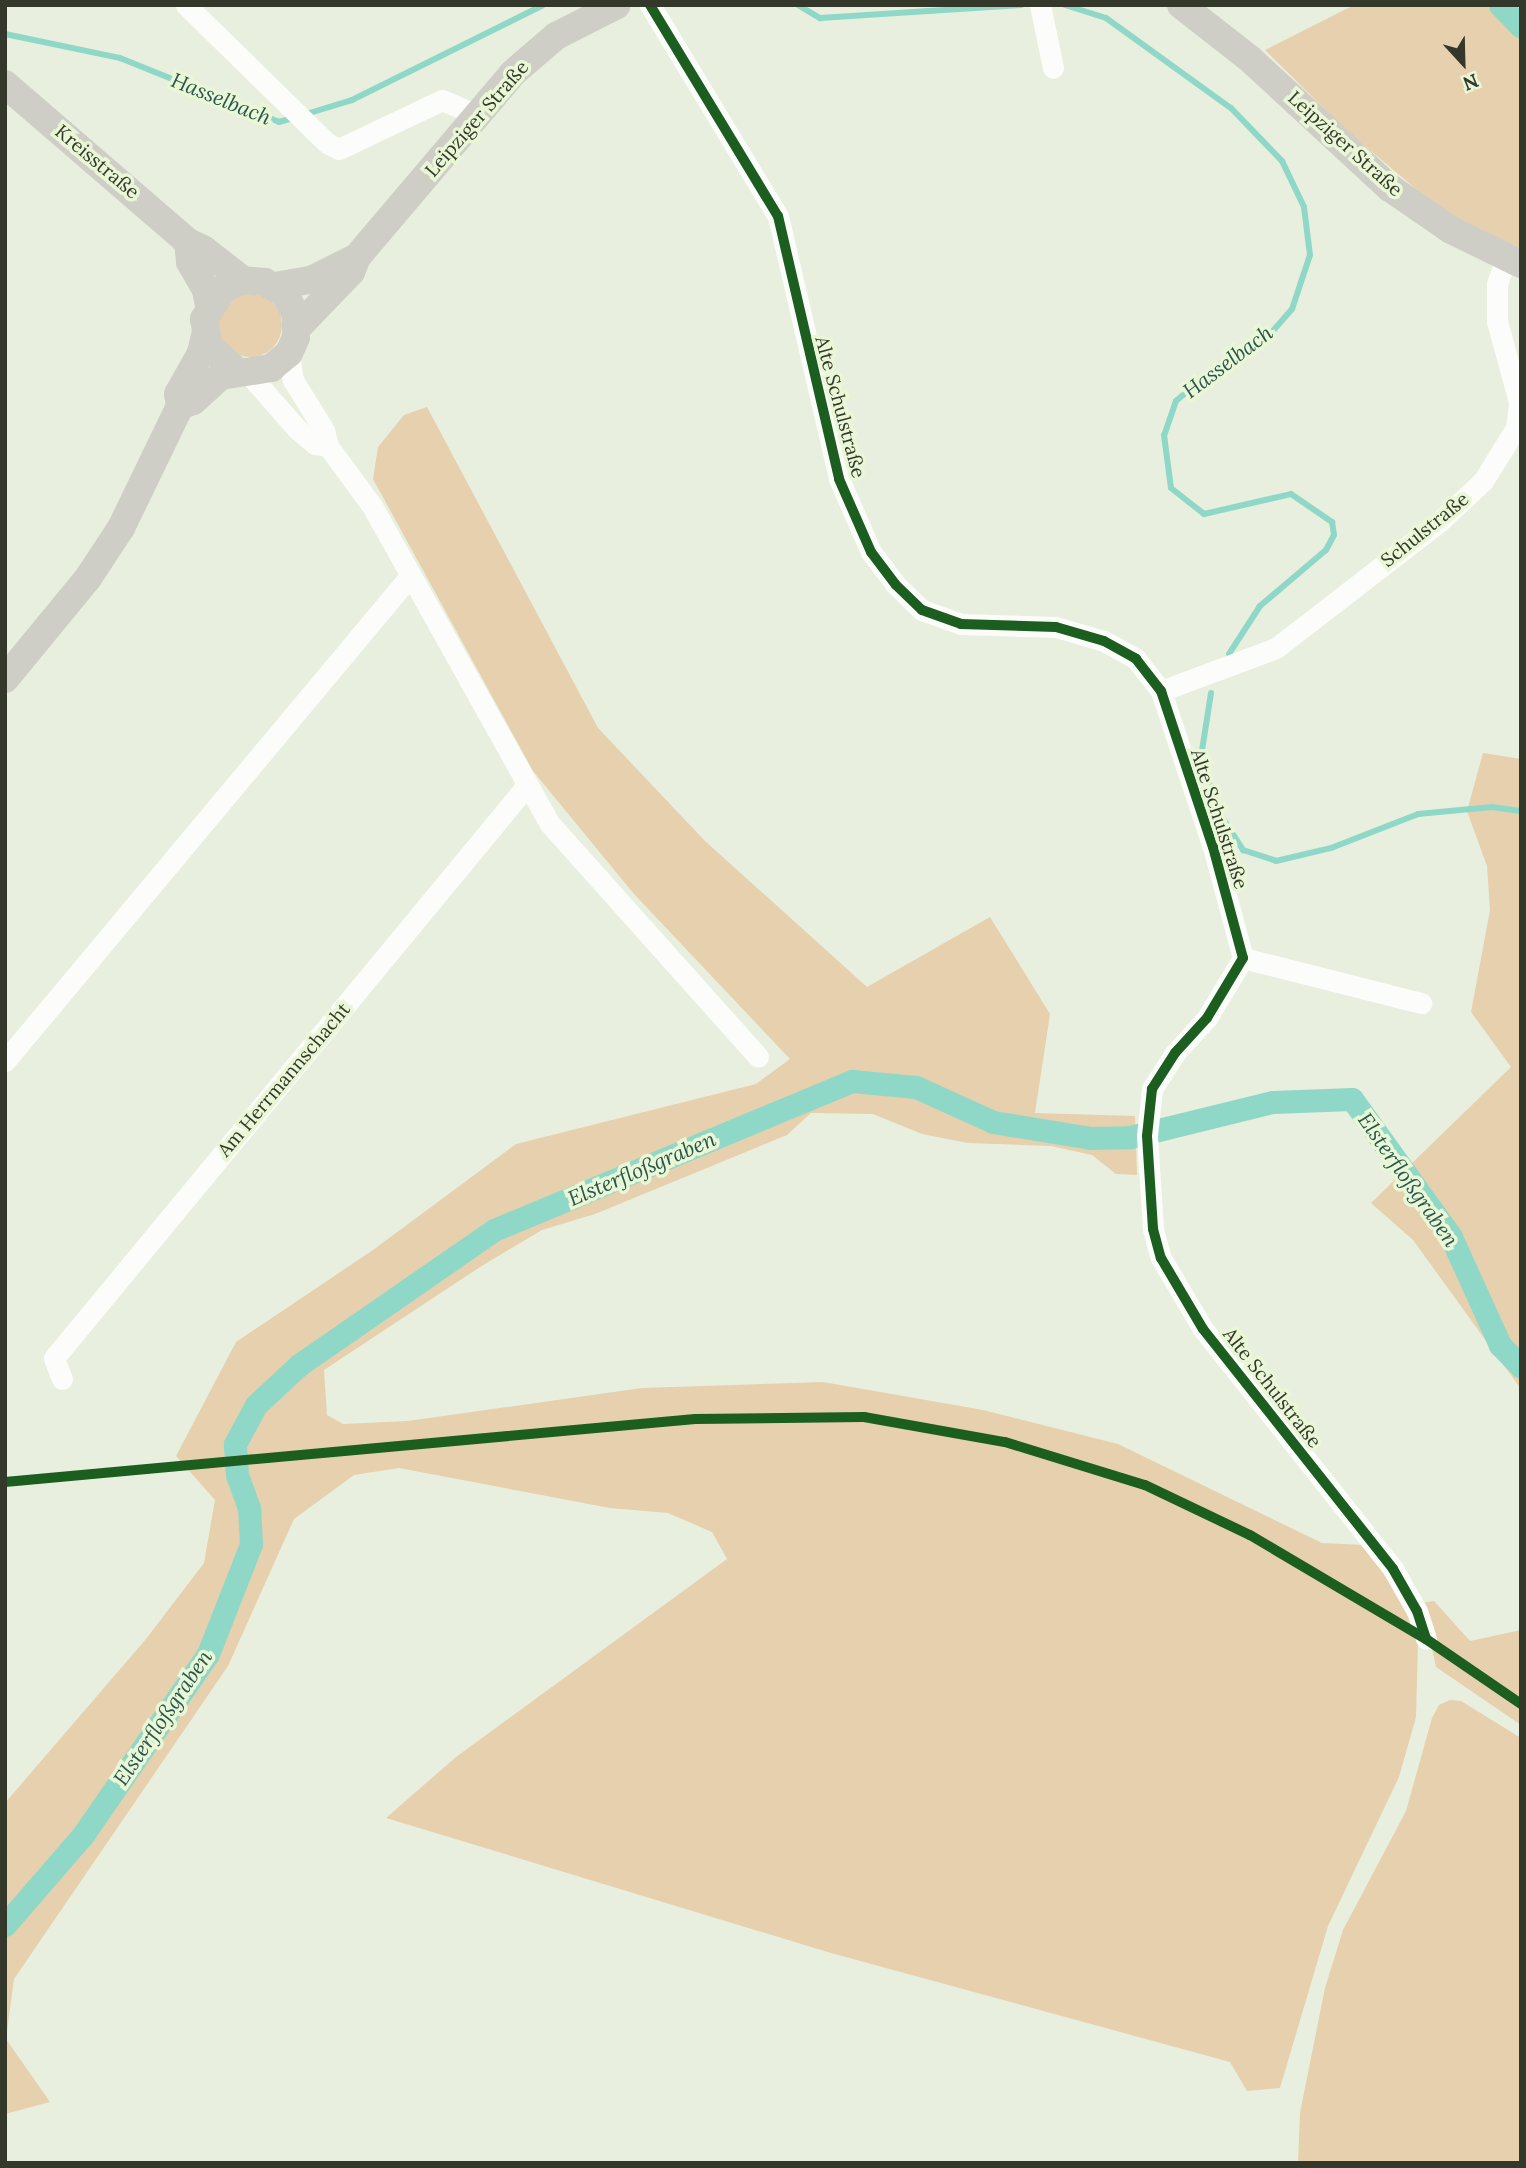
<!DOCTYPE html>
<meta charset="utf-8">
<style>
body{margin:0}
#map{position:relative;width:1526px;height:2168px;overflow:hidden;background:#e8efde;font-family:Lora,serif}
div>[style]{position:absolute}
.green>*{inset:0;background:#e6d0ae}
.round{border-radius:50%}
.stream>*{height:6px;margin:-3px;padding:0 3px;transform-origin:3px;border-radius:3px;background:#8fd8c8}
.canal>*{height:23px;margin:-11.5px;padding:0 11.5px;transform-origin:11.5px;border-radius:11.5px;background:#8fd8c8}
.minor>*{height:21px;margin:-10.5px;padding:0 10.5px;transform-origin:10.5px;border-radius:10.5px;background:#fcfdfa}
.major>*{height:28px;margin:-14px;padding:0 14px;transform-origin:14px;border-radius:14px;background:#cecec6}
.cycleway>*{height:10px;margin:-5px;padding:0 5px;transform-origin:5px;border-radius:5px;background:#1b5e20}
span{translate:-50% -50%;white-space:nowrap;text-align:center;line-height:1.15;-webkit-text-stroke:7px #e9f7d6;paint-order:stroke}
.street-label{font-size:19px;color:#33382b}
.water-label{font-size:21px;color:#28554e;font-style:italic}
.frame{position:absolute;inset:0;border:7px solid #33382b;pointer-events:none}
.north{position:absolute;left:1428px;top:28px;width:70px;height:70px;-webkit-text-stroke:5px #e9f7d6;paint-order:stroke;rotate:158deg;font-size:19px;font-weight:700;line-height:28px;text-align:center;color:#33382b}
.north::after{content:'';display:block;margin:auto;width:24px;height:32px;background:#33382b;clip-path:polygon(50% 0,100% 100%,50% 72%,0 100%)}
</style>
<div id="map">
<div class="green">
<i style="clip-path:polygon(1354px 5px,1510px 5px,1521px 17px,1521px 248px,1469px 226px,1416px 189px,1345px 129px,1265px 50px)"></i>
<i class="round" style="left:218px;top:293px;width:64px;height:64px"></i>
<i style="clip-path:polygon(427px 407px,598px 728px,705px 841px,867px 987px,990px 917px,1050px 1014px,1035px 1113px,1135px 1116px,1137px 1175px,1116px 1174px,1092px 1155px,1051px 1146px,968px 1143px,922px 1134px,873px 1114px,811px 1113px,787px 1135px,595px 1214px,542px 1230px,480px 1267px,324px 1370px,327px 1415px,343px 1424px,408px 1421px,642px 1388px,823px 1382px,983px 1410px,1118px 1444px,1322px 1543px,1363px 1545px,1400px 1592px,1418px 1640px,1416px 1717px,1399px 1777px,1328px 1926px,1280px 2088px,1247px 2091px,1230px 2062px,831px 1953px,386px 1818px,456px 1757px,727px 1559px,712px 1532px,668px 1513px,610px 1508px,399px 1468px,354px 1475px,294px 1519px,228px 1666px,14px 1979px,6px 2039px,50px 2102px,5px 2114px,5px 1803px,146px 1639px,204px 1563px,215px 1500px,176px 1456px,236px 1342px,373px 1250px,516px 1144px,756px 1084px,790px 1059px,634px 894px,533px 771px,373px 479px,378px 447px,404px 415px)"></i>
<i style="clip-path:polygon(1483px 753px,1521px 759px,1521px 1389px,1413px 1240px,1371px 1203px,1511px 1067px,1471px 1012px,1490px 910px,1487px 866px,1467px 811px)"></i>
<i style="clip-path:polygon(1434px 1601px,1470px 1641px,1521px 1630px,1521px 1725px,1436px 1667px,1422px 1603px)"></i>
<i style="clip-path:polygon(1450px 1700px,1461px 1701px,1521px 1738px,1521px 2163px,1298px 2163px,1300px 2113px,1325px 1988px,1343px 1930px,1406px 1811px,1432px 1718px,1439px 1705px)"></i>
</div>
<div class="stream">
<i style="left:798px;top:5px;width:26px;rotate:31deg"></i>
<i style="left:820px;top:18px;width:202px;rotate:-3.7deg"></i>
<i style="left:1065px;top:5px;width:43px;rotate:17.6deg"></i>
<i style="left:1106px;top:18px;width:154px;rotate:35.8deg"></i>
<i style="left:1231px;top:108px;width:74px;rotate:46.1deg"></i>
<i style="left:1282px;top:161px;width:51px;rotate:64.4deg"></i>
<i style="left:1304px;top:207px;width:48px;rotate:82.9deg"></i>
<i style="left:1310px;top:255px;width:57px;rotate:108.4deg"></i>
<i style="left:1292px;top:309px;width:41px;rotate:131.1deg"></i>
<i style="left:1265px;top:340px;width:43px;rotate:154deg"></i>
<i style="left:1226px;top:359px;width:65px;rotate:140deg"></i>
<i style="left:1176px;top:401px;width:36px;rotate:109deg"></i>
<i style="left:1164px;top:435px;width:53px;rotate:82.5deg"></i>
<i style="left:1171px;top:488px;width:42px;rotate:38.2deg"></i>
<i style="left:1204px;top:514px;width:89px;rotate:-12.9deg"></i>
<i style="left:1291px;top:494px;width:50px;rotate:34.3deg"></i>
<i style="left:1332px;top:522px;width:13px;rotate:81deg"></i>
<i style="left:1334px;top:535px;width:17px;rotate:118deg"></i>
<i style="left:1326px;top:550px;width:87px;rotate:139.7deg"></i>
<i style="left:1260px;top:606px;width:57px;rotate:122.9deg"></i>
<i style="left:5px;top:34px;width:117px;rotate:11.8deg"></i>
<i style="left:120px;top:58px;width:171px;rotate:21.9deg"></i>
<i style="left:279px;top:122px;width:15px;rotate:-16deg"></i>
<i style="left:303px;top:115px;width:51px;rotate:-17deg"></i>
<i style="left:352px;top:100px;width:213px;rotate:-26.4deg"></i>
<i style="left:1211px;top:693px;width:65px;rotate:98.9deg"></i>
<i style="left:1201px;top:757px;width:54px;rotate:72.9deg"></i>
<i style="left:1217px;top:809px;width:49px;rotate:57.6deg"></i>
<i style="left:1243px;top:850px;width:35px;rotate:18deg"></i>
<i style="left:1276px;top:861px;width:57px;rotate:-13.3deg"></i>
<i style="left:1331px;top:848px;width:93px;rotate:-21.3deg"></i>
<i style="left:1418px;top:814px;width:74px;rotate:-5.4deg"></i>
<i style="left:1492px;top:807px;width:29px;rotate:8deg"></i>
</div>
<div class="canal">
<i style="left:1500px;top:5px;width:30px;rotate:46deg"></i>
<i style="left:5px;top:1925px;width:119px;rotate:-49.1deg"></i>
<i style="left:83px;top:1835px;width:220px;rotate:-55.4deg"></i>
<i style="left:208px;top:1654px;width:118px;rotate:-68.6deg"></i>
<i style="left:251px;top:1544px;width:36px;rotate:-93deg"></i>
<i style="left:249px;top:1508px;width:35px;rotate:-110deg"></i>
<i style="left:237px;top:1475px;width:31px;rotate:-94deg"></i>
<i style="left:235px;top:1444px;width:44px;rotate:-61.7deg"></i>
<i style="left:256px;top:1405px;width:59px;rotate:-42.9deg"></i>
<i style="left:299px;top:1365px;width:237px;rotate:-34.7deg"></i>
<i style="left:494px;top:1230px;width:388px;rotate:-22.6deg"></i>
<i style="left:852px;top:1081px;width:64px;rotate:5.4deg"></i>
<i style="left:916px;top:1087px;width:85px;rotate:24.4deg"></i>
<i style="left:993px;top:1122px;width:99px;rotate:9.3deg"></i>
<i style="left:1091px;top:1138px;width:39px;rotate:-1deg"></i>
<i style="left:1130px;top:1137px;width:147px;rotate:-13.8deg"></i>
<i style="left:1273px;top:1102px;width:79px;rotate:-2.2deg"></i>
<i style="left:1352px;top:1099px;width:170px;rotate:54.3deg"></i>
<i style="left:1451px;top:1237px;width:119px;rotate:65.6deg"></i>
<i style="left:1500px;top:1345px;width:30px;rotate:46deg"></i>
</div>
<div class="minor">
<i style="left:186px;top:5px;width:197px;rotate:44.4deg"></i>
<i style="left:327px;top:143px;width:13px;rotate:27deg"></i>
<i style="left:339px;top:149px;width:114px;rotate:-25.4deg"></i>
<i style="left:442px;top:100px;width:38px;rotate:23deg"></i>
<i style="left:650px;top:5px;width:247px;rotate:58.8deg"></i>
<i style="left:778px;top:216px;width:270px;rotate:76.9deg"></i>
<i style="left:839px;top:479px;width:80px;rotate:66.3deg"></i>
<i style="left:871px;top:552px;width:41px;rotate:52.9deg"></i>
<i style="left:896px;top:585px;width:36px;rotate:44deg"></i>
<i style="left:922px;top:610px;width:41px;rotate:19.7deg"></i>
<i style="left:961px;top:624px;width:95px;rotate:1.8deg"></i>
<i style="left:1056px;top:627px;width:50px;rotate:16.3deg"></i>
<i style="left:1104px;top:641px;width:37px;rotate:29deg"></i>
<i style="left:1136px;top:659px;width:41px;rotate:52deg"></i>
<i style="left:1161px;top:691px;width:164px;rotate:71.6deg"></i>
<i style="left:1213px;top:847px;width:115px;rotate:74.9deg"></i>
<i style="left:1243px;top:958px;width:70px;rotate:121deg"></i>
<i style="left:1207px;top:1018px;width:47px;rotate:132.4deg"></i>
<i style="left:1175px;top:1053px;width:43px;rotate:122.6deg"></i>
<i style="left:1152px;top:1089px;width:47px;rotate:96.1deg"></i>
<i style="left:1147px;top:1136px;width:93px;rotate:86.3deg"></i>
<i style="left:1153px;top:1229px;width:30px;rotate:75deg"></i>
<i style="left:1161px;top:1258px;width:82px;rotate:59.4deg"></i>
<i style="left:1203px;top:1329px;width:306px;rotate:51.6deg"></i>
<i style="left:1393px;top:1569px;width:48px;rotate:60.3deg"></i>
<i style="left:1417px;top:1611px;width:29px;rotate:72deg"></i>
<i style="left:1040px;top:5px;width:64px;rotate:78.3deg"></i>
<i style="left:289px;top:353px;width:27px;rotate:82deg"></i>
<i style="left:293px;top:380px;width:59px;rotate:58.2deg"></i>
<i style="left:324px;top:430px;width:16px;rotate:76deg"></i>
<i style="left:328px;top:446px;width:74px;rotate:53.7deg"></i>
<i style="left:372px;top:506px;width:364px;rotate:60.8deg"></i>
<i style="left:550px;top:824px;width:312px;rotate:48.2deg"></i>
<i style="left:248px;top:373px;width:74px;rotate:48.8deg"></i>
<i style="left:297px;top:429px;width:23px;rotate:40deg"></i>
<i style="left:315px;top:444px;width:13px;rotate:9deg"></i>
<i style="left:1161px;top:691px;width:123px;rotate:-20.5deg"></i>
<i style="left:1276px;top:648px;width:206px;rotate:-37.7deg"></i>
<i style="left:1439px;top:522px;width:60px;rotate:-43deg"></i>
<i style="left:1483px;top:481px;width:62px;rotate:-58.1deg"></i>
<i style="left:1516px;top:428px;width:26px;rotate:-83deg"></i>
<i style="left:1519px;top:402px;width:84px;rotate:-105.2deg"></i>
<i style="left:1497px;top:321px;width:37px;rotate:-90deg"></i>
<i style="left:1497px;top:284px;width:28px;rotate:-71deg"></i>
<i style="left:1243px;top:958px;width:184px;rotate:14.2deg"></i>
<i style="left:5px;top:1061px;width:632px;rotate:-50.14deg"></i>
<i style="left:62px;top:1379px;width:22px;rotate:-111deg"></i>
<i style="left:54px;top:1358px;width:744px;rotate:-50.45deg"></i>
</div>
<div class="major">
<i style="left:1181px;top:5px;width:88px;rotate:38deg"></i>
<i style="left:1250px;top:59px;width:190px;rotate:42.7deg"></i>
<i style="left:1390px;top:188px;width:74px;rotate:34.5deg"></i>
<i style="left:1451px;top:230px;width:78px;rotate:25.9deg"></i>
<i style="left:5px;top:84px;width:242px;rotate:40.8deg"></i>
<i style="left:188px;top:242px;width:17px;rotate:25deg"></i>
<i style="left:203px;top:249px;width:51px;rotate:37.8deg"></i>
<i style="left:188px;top:242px;width:20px;rotate:84deg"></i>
<i style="left:190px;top:262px;width:32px;rotate:60deg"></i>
<i style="left:206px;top:290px;width:15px;rotate:79deg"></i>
<i style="left:275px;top:286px;width:39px;rotate:-10deg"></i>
<i style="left:313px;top:279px;width:47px;rotate:-26.6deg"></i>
<i style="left:297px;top:328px;width:78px;rotate:-46deg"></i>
<i style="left:351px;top:272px;width:16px;rotate:-68deg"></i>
<i style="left:357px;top:257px;width:241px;rotate:-49.7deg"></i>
<i style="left:513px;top:73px;width:57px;rotate:-40.7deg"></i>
<i style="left:556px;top:36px;width:68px;rotate:-26.9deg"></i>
<i style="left:180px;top:406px;width:14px;rotate:-21deg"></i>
<i style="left:193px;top:401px;width:38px;rotate:-42deg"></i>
<i style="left:221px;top:376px;width:51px;rotate:-9.1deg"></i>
<i style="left:271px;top:368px;width:23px;rotate:-40deg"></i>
<i style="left:289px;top:353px;width:17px;rotate:-66deg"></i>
<i style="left:296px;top:337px;width:22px;rotate:-90deg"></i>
<i style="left:296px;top:315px;width:24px;rotate:-118deg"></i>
<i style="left:285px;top:294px;width:23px;rotate:-149deg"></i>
<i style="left:265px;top:282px;width:22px;rotate:-175deg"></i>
<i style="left:243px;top:280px;width:22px;rotate:156deg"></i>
<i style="left:223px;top:289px;width:36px;rotate:122deg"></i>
<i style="left:204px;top:319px;width:27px;rotate:80deg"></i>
<i style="left:209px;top:346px;width:38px;rotate:42deg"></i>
<i style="left:5px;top:679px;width:131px;rotate:-50.6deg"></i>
<i style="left:88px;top:578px;width:60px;rotate:-56.6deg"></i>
<i style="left:121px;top:528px;width:136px;rotate:-64.2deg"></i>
<i style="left:180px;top:406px;width:12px;rotate:-99deg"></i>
<i style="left:178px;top:394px;width:47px;rotate:-60.7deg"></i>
<i style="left:201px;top:353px;width:18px;rotate:-77deg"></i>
</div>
<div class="cycleway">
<i style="left:650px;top:5px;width:247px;rotate:58.8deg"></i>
<i style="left:778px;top:216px;width:270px;rotate:76.9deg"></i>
<i style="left:839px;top:479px;width:80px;rotate:66.3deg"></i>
<i style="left:871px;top:552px;width:41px;rotate:52.9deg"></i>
<i style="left:896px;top:585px;width:36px;rotate:44deg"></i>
<i style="left:922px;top:610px;width:41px;rotate:19.7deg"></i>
<i style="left:961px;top:624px;width:95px;rotate:1.8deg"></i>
<i style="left:1056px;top:627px;width:50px;rotate:16.3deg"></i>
<i style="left:1104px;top:641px;width:37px;rotate:29deg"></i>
<i style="left:1136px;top:659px;width:41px;rotate:52deg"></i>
<i style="left:1161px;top:691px;width:164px;rotate:71.6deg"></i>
<i style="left:1213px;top:847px;width:115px;rotate:74.9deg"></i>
<i style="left:1243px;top:958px;width:70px;rotate:121deg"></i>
<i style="left:1207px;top:1018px;width:47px;rotate:132.4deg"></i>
<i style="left:1175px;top:1053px;width:43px;rotate:122.6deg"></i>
<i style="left:1152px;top:1089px;width:47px;rotate:96.1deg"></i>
<i style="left:1147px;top:1136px;width:93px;rotate:86.3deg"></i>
<i style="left:1153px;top:1229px;width:30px;rotate:75deg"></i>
<i style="left:1161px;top:1258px;width:82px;rotate:59.4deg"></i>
<i style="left:1203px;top:1329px;width:306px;rotate:51.6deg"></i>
<i style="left:1393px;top:1569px;width:48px;rotate:60.3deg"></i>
<i style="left:1417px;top:1611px;width:29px;rotate:72deg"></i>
<i style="left:5px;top:1482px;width:693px;rotate:-5.22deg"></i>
<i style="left:695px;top:1419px;width:169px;rotate:-0.7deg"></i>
<i style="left:864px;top:1417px;width:143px;rotate:10.1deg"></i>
<i style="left:1005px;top:1442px;width:146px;rotate:17.1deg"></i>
<i style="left:1145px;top:1485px;width:116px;rotate:25.5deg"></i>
<i style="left:1250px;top:1535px;width:204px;rotate:30.6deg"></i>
<i style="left:1426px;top:1639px;width:115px;rotate:34.4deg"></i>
</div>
<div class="street-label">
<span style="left:477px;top:119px;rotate:-49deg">Leipziger Straße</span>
<span style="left:1345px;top:144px;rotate:42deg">Leipziger Straße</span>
<span style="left:97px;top:162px;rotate:40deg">Kreisstraße</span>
<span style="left:840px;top:407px;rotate:75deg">Alte Schulstraße</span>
<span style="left:1425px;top:530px;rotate:-39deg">Schulstraße</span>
<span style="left:1219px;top:819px;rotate:72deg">Alte Schulstraße</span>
<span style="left:284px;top:1080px;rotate:-50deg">Am Herrmannschacht</span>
<span style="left:1272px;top:1388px;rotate:52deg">Alte Schulstraße</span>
</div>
<div class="water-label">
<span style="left:221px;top:99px;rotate:22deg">Hasselbach</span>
<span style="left:1228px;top:362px;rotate:-37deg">Hasselbach</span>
<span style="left:642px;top:1169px;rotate:-23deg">Elsterfloßgraben</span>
<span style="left:1408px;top:1180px;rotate:55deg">Elsterfloßgraben</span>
<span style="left:163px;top:1718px;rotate:-56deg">Elsterfloßgraben</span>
</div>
<div class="frame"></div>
<div class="north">N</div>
</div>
